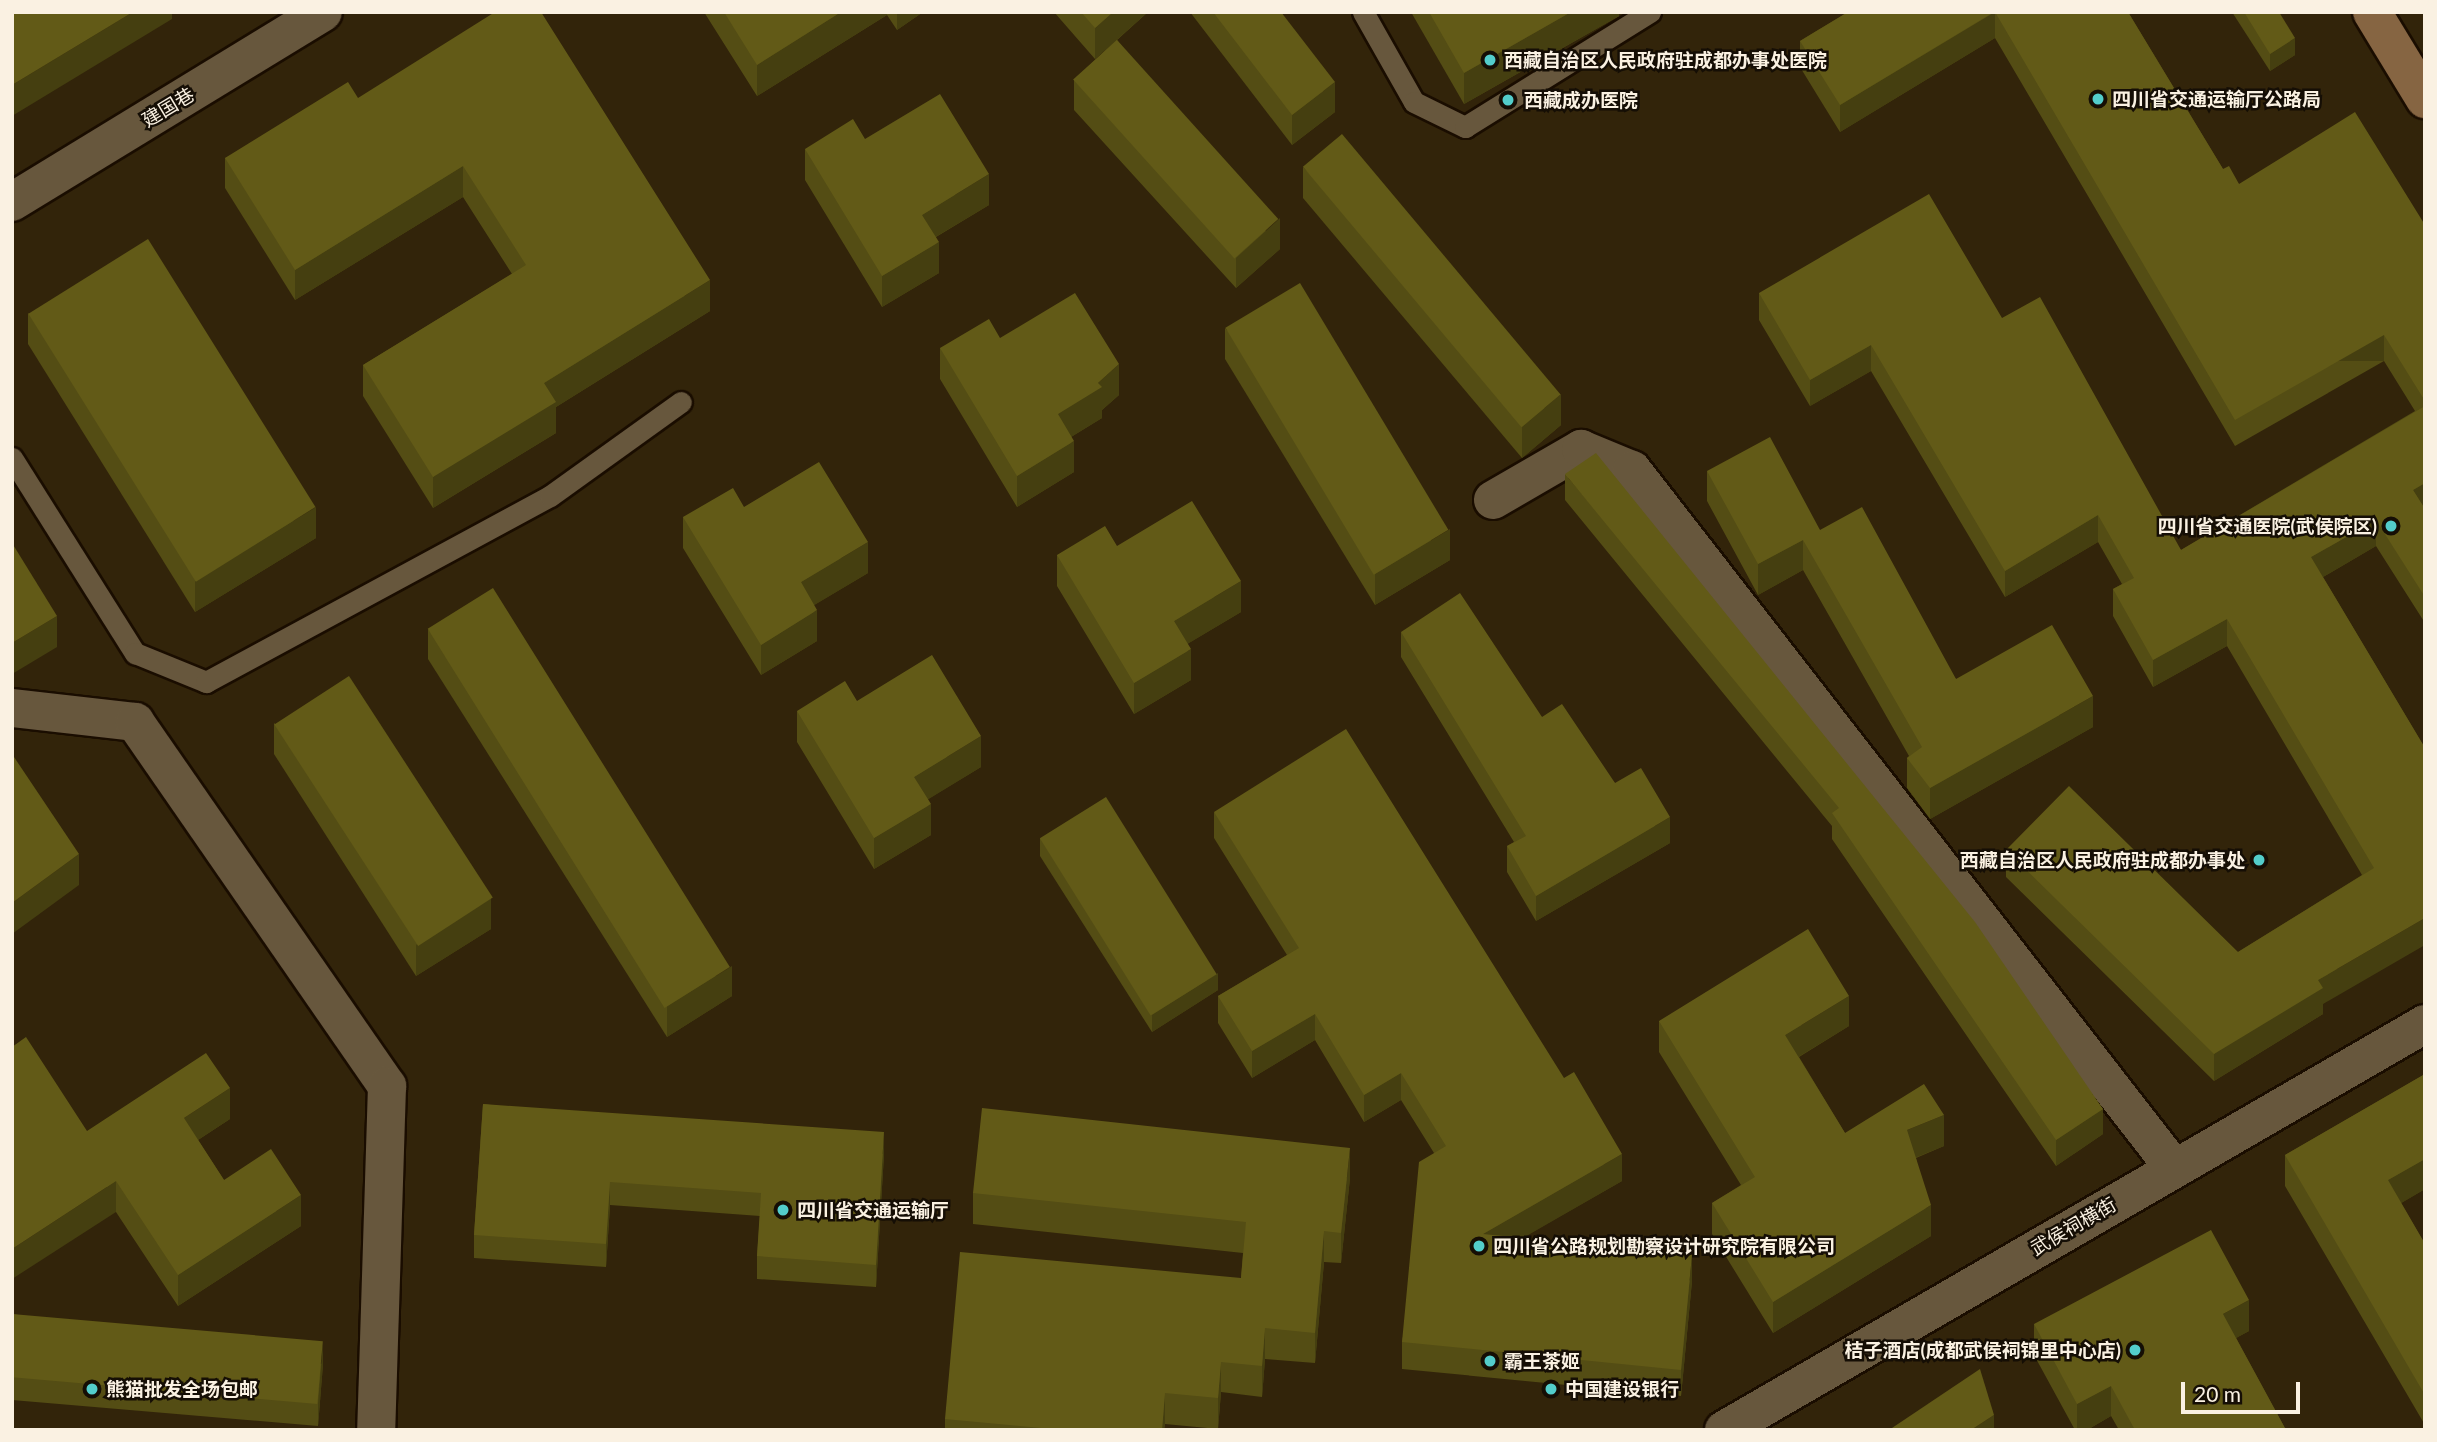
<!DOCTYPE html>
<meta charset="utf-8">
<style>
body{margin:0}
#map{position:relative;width:2437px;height:1442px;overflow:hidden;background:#32240a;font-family:Lato,"Noto Sans SC",sans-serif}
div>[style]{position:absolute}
.roads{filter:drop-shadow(2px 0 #1a0d00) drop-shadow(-2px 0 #1a0d00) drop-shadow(0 2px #1a0d00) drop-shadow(0 -2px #1a0d00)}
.lane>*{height:21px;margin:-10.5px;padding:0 10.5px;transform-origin:10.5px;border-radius:10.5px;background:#67573d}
.street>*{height:38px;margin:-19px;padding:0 19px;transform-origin:19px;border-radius:19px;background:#67573d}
.secondary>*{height:38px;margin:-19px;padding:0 19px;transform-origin:19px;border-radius:19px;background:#866542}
.wall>*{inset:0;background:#544d14}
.shaded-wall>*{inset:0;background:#453f10;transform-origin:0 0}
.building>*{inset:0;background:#625a17;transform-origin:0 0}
.dots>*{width:19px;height:19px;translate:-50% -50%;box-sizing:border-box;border:4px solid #150e05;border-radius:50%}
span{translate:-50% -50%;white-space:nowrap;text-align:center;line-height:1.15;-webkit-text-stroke:5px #150e05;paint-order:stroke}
.poi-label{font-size:19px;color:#faf1e2;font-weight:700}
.left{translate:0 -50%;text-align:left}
.right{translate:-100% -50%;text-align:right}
.street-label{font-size:19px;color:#faf1e2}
.frame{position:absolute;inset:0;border:14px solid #faf1e2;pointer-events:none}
.scale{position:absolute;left:2181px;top:1382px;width:119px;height:32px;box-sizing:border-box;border:4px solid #faf1e2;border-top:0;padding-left:9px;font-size:21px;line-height:24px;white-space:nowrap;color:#faf1e2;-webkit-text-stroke:5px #150e05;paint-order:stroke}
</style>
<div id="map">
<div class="roads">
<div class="lane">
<i style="left:1363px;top:12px;width:103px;rotate:60.5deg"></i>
<i style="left:1414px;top:102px;width:57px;rotate:26.1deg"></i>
<i style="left:1465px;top:127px;width:218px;rotate:-31.9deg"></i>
<i style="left:12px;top:458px;width:231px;rotate:57.8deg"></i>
<i style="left:135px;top:653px;width:77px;rotate:22.2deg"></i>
<i style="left:206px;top:682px;width:391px;rotate:-28.4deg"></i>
<i style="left:550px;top:496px;width:161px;rotate:-35.7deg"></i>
</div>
<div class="street">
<i style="left:12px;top:202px;width:364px;rotate:-31.4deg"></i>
<i style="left:1493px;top:500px;width:102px;rotate:-30.1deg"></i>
<i style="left:1581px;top:449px;width:55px;rotate:22.4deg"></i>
<i style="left:1632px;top:470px;width:882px;rotate:52.18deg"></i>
<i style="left:12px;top:708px;width:124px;rotate:6.5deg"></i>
<i style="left:135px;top:722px;width:443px;rotate:55.3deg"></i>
<i style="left:387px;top:1086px;width:344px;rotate:91.8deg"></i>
<i style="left:1724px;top:1430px;width:810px;rotate:-30.08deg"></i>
</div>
<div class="secondary">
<i style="left:2372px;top:12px;width:102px;rotate:58.7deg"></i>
</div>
</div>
<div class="wall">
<i style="clip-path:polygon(704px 12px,923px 12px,897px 30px,887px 15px,757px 96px)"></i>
<i style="clip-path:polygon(1054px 12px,1148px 12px,1117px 40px,1280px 249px,1236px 288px,1074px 110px,1074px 80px,1116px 40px,1095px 59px)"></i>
<i style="clip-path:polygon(1190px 12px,1281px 12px,1335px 112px,1292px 145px)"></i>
<i style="clip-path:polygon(1411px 12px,1619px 12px,1619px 16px,1464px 104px)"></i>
<i style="clip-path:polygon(1848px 12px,2128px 12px,2223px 169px,2239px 184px,2425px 225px,2425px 623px,2376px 546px,2323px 577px,2425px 748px,2323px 1004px,2323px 1014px,2214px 1081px,2006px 877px,2006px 850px,2238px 952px,2362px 875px,2227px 646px,2153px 687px,2113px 616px,2113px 589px,2122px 584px,2098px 542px,2005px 597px,1871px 371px,1810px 406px,1759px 320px,1759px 293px,2002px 318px,2181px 550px,2415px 411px,2384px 361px,2235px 446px,1995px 38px,1840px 132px,1800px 67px,1800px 41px)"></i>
<i style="clip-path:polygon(2232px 12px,2279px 12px,2295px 55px,2270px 71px)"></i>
<i style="clip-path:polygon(358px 98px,710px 311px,556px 407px,556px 433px,433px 508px,363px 396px,363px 365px,512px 274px,463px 197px,295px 300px,225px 188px,225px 158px)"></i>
<i style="clip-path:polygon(805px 149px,989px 205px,936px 237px,939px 273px,882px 307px,805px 180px)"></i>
<i style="clip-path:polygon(1303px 167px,1561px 425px,1522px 458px,1303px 198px)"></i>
<i style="clip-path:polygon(28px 313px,316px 538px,195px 612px,28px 344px)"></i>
<i style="clip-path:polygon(1225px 328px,1450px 560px,1375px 605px,1225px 359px)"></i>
<i style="clip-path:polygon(1000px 338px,1119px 395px,1102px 410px,1102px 418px,1071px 437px,1074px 472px,1017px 507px,940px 379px,940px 348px)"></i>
<i style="clip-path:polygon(1707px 471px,1820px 530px,1956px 679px,2093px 727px,1930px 819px,1907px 788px,1907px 758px,1909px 756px,1803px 570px,1758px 595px,1707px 501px)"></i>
<i style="clip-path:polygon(1565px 474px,2103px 1109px,2103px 1134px,2056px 1166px,1832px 839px,1832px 826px,1565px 500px)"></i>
<i style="clip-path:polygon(744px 507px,868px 573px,814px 605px,817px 641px,761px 675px,683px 548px,683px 517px)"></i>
<i style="clip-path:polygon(1117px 546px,1241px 612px,1187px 644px,1191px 680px,1134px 714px,1057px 586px,1057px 555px)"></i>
<i style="clip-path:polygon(428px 629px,732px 996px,667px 1037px,428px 659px)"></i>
<i style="clip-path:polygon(1401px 632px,1542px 717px,1615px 783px,1670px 843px,1536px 921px,1507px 872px,1507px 846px,1514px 842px,1401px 657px)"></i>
<i style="clip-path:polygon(797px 711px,981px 767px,928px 799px,931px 835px,874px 869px,797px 742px)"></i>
<i style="clip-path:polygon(274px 723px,491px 929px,416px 976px,274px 754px)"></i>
<i style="clip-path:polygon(1214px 812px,1622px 1181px,1522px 1238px,1692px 1281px,1681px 1396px,1402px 1369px,1402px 1342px,1434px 1153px,1401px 1100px,1364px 1122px,1315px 1040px,1252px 1078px,1218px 1023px,1218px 996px,1287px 955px,1214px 838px)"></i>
<i style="clip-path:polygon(1040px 838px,1218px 990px,1152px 1032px,1040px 856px)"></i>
<i style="clip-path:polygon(1659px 1021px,1849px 1026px,1799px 1057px,1845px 1133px,1944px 1146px,1916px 1158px,1931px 1236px,1773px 1333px,1712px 1234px,1712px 1203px,1741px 1185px,1659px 1052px)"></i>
<i style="clip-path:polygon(2425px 1074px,2425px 1189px,2401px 1203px,2425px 1244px,2425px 1425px,2285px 1186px,2285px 1155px)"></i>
<i style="clip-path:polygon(483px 1104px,884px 1154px,876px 1287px,757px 1279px,757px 1256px,760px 1216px,610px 1205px,606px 1267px,474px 1258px,474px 1235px)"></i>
<i style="clip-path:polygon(230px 1119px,198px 1140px,224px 1180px,301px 1226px,178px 1306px,116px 1212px,87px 1131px)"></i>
<i style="clip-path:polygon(1350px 1178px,1341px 1263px,1324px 1262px,1315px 1363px,1265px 1359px,1262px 1397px,1221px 1392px,1218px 1429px,1165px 1424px,1164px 1430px,945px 1430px,945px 1419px,1241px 1278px,1243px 1253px,973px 1224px,973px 1193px)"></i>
<i style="clip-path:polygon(12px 1314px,323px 1364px,318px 1426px,12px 1400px)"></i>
<i style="clip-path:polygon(2034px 1324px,2249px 1331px,2236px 1338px,2286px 1430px,2119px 1430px,2111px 1416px,2087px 1430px,2075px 1430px,2034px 1355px)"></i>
</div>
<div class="shaded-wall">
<i style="clip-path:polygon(133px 12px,172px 12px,172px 19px,12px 116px,12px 85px)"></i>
<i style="clip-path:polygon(841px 12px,887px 12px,887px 15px,757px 96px,757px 65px)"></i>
<i style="clip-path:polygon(897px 12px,923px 12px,897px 30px)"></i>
<i style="clip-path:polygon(1113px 12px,1148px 12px,1095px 59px,1095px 28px)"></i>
<i style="clip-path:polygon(1571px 12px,1619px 12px,1619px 16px,1464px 104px,1464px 73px)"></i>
<i style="clip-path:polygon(1995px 12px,1995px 38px,1840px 132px,1840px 105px)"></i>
<i style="clip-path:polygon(2295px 38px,2295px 55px,2270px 71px,2270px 54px)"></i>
<i style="clip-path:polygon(1335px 82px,1335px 112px,1292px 145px,1292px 115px)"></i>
<i style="clip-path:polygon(463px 166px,463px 197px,295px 300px,295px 270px)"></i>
<i style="clip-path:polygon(989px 174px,989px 205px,922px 245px,922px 215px)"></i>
<i style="clip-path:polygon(1280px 218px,1280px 249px,1236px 288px,1236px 258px)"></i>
<i style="clip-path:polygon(939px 242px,939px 273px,882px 307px,882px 276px)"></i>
<i style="clip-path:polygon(710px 280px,710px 311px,556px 407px,556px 433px,433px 508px,433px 477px,544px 383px)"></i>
<i style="left:2384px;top:335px;width:26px;height:172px;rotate:90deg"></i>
<i style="clip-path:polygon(1871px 345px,1871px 371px,1810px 406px,1810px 380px)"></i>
<i style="clip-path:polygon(1119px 364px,1119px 395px,1102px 410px,1102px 418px,1058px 445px,1058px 414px,1098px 383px)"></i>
<i style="clip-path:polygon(1561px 394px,1561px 425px,1522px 458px,1522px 427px)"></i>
<i style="clip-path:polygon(1074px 441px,1074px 472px,1017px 507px,1017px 476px)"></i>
<i style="clip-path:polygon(2425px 483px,2425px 509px,2413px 490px)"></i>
<i style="clip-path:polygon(316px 507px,316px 538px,195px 612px,195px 581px)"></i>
<i style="clip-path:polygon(2098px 515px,2098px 542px,2005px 597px,2005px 571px)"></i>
<i style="clip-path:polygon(2376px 520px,2376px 546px,2311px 584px,2311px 557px)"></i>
<i style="clip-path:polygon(1450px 529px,1450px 560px,1375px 605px,1375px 574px)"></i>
<i style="clip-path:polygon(1803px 540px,1803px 570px,1758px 595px,1758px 564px)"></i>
<i style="clip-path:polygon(868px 542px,868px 573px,801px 613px,801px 582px)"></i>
<i style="clip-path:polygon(1241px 581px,1241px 612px,1174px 652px,1174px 621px)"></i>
<i style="clip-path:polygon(817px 610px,817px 641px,761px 675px,761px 645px)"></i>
<i style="clip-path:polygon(57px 616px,57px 647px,12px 674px,12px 643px)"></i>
<i style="clip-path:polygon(2227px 619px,2227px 646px,2153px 687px,2153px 660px)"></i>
<i style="clip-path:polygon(1191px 649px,1191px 680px,1134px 714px,1134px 683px)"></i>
<i style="clip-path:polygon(2093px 696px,2093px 727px,1930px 819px,1930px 788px)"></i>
<i style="clip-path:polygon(981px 736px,981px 767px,914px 808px,914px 777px)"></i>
<i style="clip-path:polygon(931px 804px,931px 835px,874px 869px,874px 838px)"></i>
<i style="clip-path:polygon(1670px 817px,1670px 843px,1536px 921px,1536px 896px)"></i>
<i style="clip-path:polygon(79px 854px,79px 885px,12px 934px,12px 903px)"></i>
<i style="clip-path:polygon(491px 898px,491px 929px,416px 976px,416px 945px)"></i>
<i style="clip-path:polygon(2425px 918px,2425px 945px,2323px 1004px,2323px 1014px,2214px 1081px,2214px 1054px,2318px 980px)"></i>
<i style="clip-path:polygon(732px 966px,732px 996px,667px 1037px,667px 1006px)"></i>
<i style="clip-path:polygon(1218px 973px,1218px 990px,1152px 1032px,1152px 1015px)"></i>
<i style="clip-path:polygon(1849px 996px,1849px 1026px,1785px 1065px,1785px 1035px)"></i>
<i style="clip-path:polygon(1315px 1014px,1315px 1040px,1252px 1078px,1252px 1051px)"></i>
<i style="clip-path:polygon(1401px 1073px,1401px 1100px,1364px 1122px,1364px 1095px)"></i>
<i style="clip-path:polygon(230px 1088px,230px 1119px,184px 1149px,184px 1118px)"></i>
<i style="clip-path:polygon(2103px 1109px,2103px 1134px,2056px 1166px,2056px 1140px)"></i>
<i style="clip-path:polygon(1944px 1115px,1944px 1146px,1907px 1161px,1907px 1130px)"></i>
<i style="clip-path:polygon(884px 1132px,884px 1154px,876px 1287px,876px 1265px)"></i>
<i style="clip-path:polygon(1350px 1148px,1350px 1178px,1341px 1263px,1341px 1233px)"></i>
<i style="clip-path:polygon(1622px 1154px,1622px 1181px,1483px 1261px,1483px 1234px)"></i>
<i style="clip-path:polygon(2425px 1159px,2425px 1189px,2388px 1211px,2388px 1180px)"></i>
<i style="clip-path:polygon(116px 1181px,116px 1212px,12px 1279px,12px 1249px)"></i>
<i style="clip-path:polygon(610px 1182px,610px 1205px,606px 1267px,606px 1244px)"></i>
<i style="clip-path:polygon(301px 1195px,301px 1226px,178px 1306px,178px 1275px)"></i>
<i style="clip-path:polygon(1931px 1205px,1931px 1236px,1773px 1333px,1773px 1302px)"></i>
<i style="clip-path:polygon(1324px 1231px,1324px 1262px,1315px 1363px,1315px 1333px)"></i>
<i style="clip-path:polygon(1692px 1255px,1692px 1281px,1681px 1396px,1681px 1370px)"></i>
<i style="clip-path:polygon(2249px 1300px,2249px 1331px,2223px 1345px,2223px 1314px)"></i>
<i style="clip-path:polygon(1265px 1328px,1265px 1359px,1262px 1397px,1262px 1366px)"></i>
<i style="clip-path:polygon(323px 1341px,323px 1364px,318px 1426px,318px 1404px)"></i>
<i style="clip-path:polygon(1221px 1362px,1221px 1392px,1218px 1429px,1218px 1398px)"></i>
<i style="clip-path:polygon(2111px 1386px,2111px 1416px,2087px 1430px,2077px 1430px,2077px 1404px)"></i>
<i style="clip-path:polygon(1165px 1393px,1165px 1424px,1164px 1430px,1162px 1430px)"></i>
<i style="clip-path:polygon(1994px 1415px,1994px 1430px,1971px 1430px)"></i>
</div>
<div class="building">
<i style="clip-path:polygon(12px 12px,133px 12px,12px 85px)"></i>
<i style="clip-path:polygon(495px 12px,541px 12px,710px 280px,544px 383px,556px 402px,433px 477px,363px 365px,526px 265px,463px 166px,295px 270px,225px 158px,348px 82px,358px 98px)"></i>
<i style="clip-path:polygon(724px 12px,841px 12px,757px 65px)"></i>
<i style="clip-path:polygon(1081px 12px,1113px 12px,1095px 28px)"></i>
<i style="clip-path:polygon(1213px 12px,1281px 12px,1335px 82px,1292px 115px)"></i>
<i style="clip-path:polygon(1429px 12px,1571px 12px,1464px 73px)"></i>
<i style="clip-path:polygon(1848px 12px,1994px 12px,1840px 105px,1800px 41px)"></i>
<i style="clip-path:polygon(1995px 12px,2128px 12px,2223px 169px,2229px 166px,2239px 184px,2355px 112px,2425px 225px,2425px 401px,2384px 335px,2235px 420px)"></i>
<i style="clip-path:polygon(2244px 12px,2279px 12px,2295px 38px,2270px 54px)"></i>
<i style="left:1117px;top:40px;width:241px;height:59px;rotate:48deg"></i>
<i style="clip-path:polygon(940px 94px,989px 174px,922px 215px,939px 242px,882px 276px,805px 149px,853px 119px,865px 139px)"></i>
<i style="left:1342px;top:134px;width:340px;height:51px;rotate:50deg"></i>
<i style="clip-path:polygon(1929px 194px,2002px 318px,2040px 297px,2181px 550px,2425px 406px,2425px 483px,2413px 490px,2425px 509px,2425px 597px,2376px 520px,2311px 557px,2425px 748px,2425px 918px,2318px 980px,2323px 988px,2214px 1054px,2006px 850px,2069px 786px,2238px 952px,2374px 868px,2227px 619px,2153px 660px,2113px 589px,2134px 578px,2098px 515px,2005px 571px,1871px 345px,1810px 380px,1759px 293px)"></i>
<i style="left:148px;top:239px;width:316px;height:141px;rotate:58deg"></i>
<i style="left:1300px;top:283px;width:288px;height:87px;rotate:59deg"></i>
<i style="clip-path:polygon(1075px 293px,1119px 364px,1098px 383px,1102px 387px,1058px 414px,1074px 441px,1017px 476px,940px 348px,989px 319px,1000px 338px)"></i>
<i style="clip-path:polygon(1770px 437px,1820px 530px,1862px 507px,1956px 679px,2052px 625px,2093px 696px,1930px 788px,1907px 758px,1922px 747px,1803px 540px,1758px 564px,1707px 471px)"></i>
<i style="clip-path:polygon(1596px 453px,1975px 922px,2103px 1109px,2056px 1140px,1832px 813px,1839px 808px,1565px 474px)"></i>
<i style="clip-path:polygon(819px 462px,868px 542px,801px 582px,817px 610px,761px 645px,683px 517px,733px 488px,744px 507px)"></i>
<i style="clip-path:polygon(1192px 501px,1241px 581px,1174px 621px,1191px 649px,1134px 683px,1057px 555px,1105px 526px,1117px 546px)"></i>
<i style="clip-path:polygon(12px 543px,57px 616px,12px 643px)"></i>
<i style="left:493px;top:588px;width:447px;height:77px;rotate:58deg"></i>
<i style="clip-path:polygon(1460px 593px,1542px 717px,1562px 704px,1615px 783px,1641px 768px,1670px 817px,1536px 896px,1507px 846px,1526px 836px,1401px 632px)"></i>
<i style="clip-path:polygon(932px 655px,981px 736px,914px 777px,931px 804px,874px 838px,797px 711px,845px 681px,857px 701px)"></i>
<i style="left:349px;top:676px;width:264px;height:89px;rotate:57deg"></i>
<i style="clip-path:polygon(1346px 729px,1564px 1078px,1574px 1072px,1622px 1154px,1483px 1234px,1692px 1255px,1681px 1370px,1402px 1342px,1419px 1162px,1446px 1146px,1401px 1073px,1364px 1095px,1315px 1014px,1252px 1051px,1218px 996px,1299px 948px,1214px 812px)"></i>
<i style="clip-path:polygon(12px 754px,79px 854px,12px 903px)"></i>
<i style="left:1106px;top:797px;width:209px;height:78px;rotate:58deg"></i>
<i style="clip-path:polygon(1808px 929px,1849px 996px,1785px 1035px,1845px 1133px,1924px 1084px,1944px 1115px,1907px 1130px,1931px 1205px,1773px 1302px,1712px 1203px,1755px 1177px,1659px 1021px)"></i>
<i style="clip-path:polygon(26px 1037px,87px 1131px,206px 1053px,230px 1088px,184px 1118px,224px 1180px,271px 1149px,301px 1195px,178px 1275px,116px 1181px,12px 1249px,12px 1047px)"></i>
<i style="clip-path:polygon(2425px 1074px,2425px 1159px,2388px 1180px,2425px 1244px,2425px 1395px,2285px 1155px)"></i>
<i style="clip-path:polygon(483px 1104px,884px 1132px,876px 1265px,757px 1256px,761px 1193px,610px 1182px,606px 1244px,474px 1235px)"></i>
<i style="clip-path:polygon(982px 1108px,1350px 1148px,1341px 1233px,1324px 1231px,1315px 1333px,1265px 1328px,1262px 1366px,1221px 1362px,1218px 1398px,1165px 1393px,1162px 1430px,1063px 1430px,945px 1419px,960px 1252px,1241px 1278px,1246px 1222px,973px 1193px)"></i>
<i style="clip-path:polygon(2211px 1230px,2249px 1300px,2223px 1314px,2286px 1430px,2135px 1430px,2111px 1386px,2077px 1404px,2034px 1324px)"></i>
<i style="left:12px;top:1314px;width:312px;height:63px;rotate:5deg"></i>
<i style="clip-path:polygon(1980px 1369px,1994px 1415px,1971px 1430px,1889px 1430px)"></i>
</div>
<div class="dots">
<i style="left:1490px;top:60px;background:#53cdcb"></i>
<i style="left:2098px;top:99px;background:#53cdcb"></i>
<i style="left:1508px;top:100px;background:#53cdcb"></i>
<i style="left:2391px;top:526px;background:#53cdcb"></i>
<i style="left:2259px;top:860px;background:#53cdcb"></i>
<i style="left:783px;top:1210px;background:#53cdcb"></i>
<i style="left:1479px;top:1246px;background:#53cdcb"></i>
<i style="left:2135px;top:1350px;background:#53cdcb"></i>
<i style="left:1490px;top:1361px;background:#53cdcb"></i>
<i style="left:92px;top:1389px;background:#53cdcb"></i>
<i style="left:1551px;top:1389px;background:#53cdcb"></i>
</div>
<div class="poi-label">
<span class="left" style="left:1504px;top:60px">西藏自治区人民政府驻成都办事处医院</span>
<span class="left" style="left:2112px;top:99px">四川省交通运输厅公路局</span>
<span class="left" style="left:1524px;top:100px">西藏成办医院</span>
<span class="right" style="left:2377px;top:526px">四川省交通医院(武侯院区)</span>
<span class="right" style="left:2245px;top:860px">西藏自治区人民政府驻成都办事处</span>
<span class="left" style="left:797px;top:1210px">四川省交通运输厅</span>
<span class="left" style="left:1493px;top:1246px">四川省公路规划勘察设计研究院有限公司</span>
<span class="right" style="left:2121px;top:1350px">桔子酒店(成都武侯祠锦里中心店)</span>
<span class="left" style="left:1504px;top:1361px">霸王茶姬</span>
<span class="left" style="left:106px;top:1389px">熊猫批发全场包邮</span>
<span class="left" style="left:1565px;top:1389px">中国建设银行</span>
</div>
<div class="street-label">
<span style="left:168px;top:107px;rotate:-31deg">建国巷</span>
<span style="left:2073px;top:1226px;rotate:-30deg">武侯祠横街</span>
</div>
<div class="frame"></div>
<div class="scale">20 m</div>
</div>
